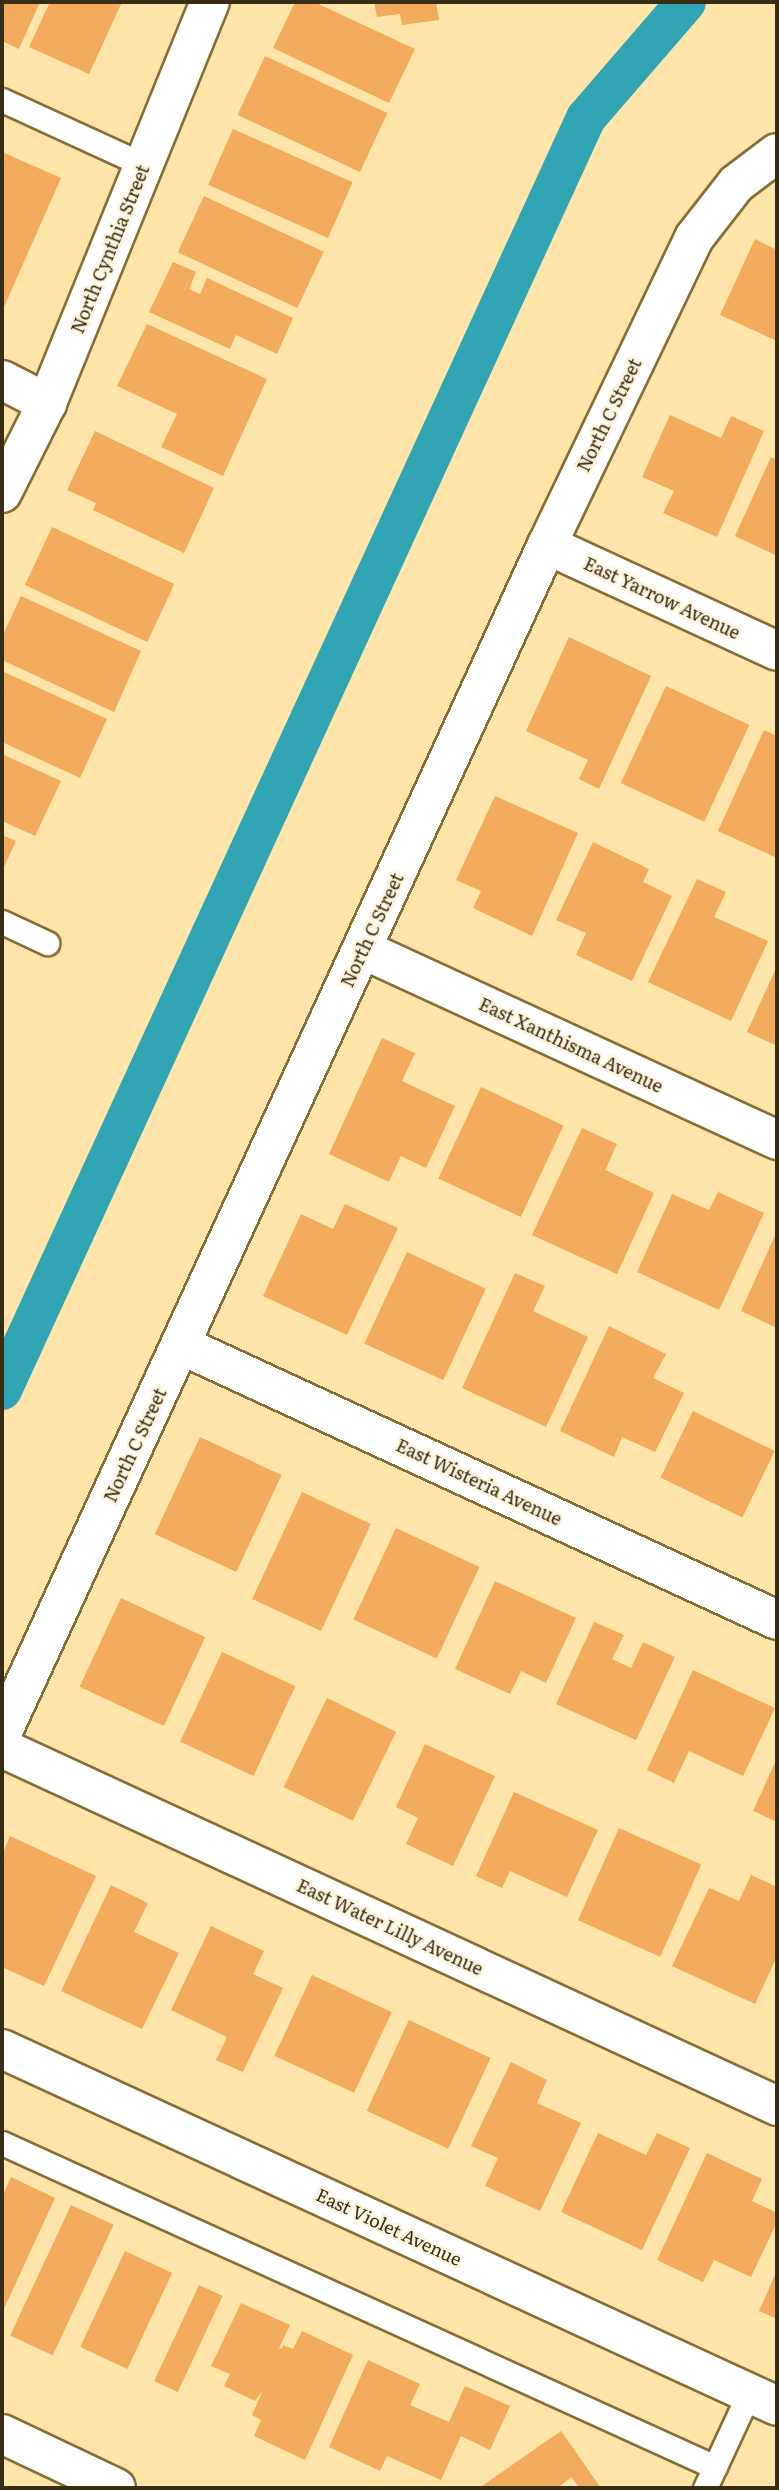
<!DOCTYPE html>
<style>
body{margin:0}
#map{position:relative;width:779px;height:2490px;overflow:hidden;background:#ffe5aa;font-family:Literata,serif}
div>[style]{position:absolute}
.canal>*{height:40px;margin:-20px;padding:0 20px;transform-origin:20px;border-radius:20px;background:#31a5b3}
.building>*{inset:0;background:#f2aa5c;transform-origin:0 0}
.roads{filter:drop-shadow(2px 0 #856e35) drop-shadow(-2px 0 #856e35) drop-shadow(0 2px #856e35) drop-shadow(0 -2px #856e35)}
.lane>*{height:23px;margin:-11.5px;padding:0 11.5px;transform-origin:11.5px;border-radius:11.5px;background:#fff}
.street>*{height:38px;margin:-19px;padding:0 19px;transform-origin:19px;border-radius:19px;background:#fff}
.secondary>*{height:38px;margin:-19px;padding:0 19px;transform-origin:19px;border-radius:19px;background:#fff}
span{translate:-50% -50%;white-space:nowrap;text-align:center;line-height:1.15;-webkit-text-stroke:5px #fef4dd;paint-order:stroke}
.street-label{font-size:18px;color:#372d15}
.frame{position:absolute;inset:0;border:4px solid #372d15;pointer-events:none}
</style>
<div id="map">
<div class="canal">
<i style="left:2px;top:1390px;width:1400px;rotate:-65.34deg"></i>
<i style="left:586px;top:118px;width:153px;rotate:-49.2deg"></i>
</div>
<div class="building">
<i style="clip-path:polygon(2px 2px,40px 2px,19px 49px,2px 41px)"></i>
<i style="clip-path:polygon(50px 2px,122px 2px,89px 74px,29px 47px)"></i>
<i style="clip-path:polygon(295px 2px,314px 2px,415px 49px,389px 103px,273px 48px)"></i>
<i style="clip-path:polygon(374px 2px,436px 2px,439px 20px,402px 25px,400px 14px,377px 17px)"></i>
<i style="left:265px;top:56px;width:135px;height:65px;rotate:25deg"></i>
<i style="left:233px;top:129px;width:131px;height:61px;rotate:24deg"></i>
<i style="clip-path:polygon(2px 152px,61px 178px,4px 307px,2px 305px)"></i>
<i style="left:204px;top:196px;width:132px;height:62px;rotate:25deg"></i>
<i style="clip-path:polygon(755px 239px,777px 250px,777px 341px,720px 315px)"></i>
<i style="clip-path:polygon(173px 262px,196px 272px,189px 289px,200px 294px,207px 278px,293px 318px,277px 354px,236px 335px,230px 349px,149px 312px)"></i>
<i style="clip-path:polygon(147px 324px,267px 379px,223px 476px,161px 447px,177px 414px,117px 386px)"></i>
<i style="clip-path:polygon(670px 415px,721px 438px,731px 416px,764px 431px,717px 537px,663px 513px,674px 491px,642px 477px)"></i>
<i style="clip-path:polygon(95px 431px,214px 488px,184px 553px,93px 510px,96px 503px,67px 490px)"></i>
<i style="clip-path:polygon(771px 457px,777px 460px,777px 556px,735px 536px)"></i>
<i style="left:52px;top:527px;width:135px;height:64px;rotate:25deg"></i>
<i style="clip-path:polygon(21px 596px,141px 651px,114px 712px,2px 660px,2px 637px)"></i>
<i style="clip-path:polygon(569px 637px,651px 676px,599px 789px,579px 779px,588px 760px,526px 731px)"></i>
<i style="clip-path:polygon(2px 671px,107px 719px,80px 778px,2px 742px)"></i>
<i style="left:666px;top:686px;width:92px;height:107px;rotate:25deg"></i>
<i style="clip-path:polygon(764px 730px,777px 736px,777px 858px,718px 831px)"></i>
<i style="clip-path:polygon(2px 754px,61px 781px,35px 836px,2px 821px)"></i>
<i style="clip-path:polygon(495px 796px,578px 833px,532px 936px,473px 908px,481px 891px,456px 880px)"></i>
<i style="clip-path:polygon(2px 835px,16px 841px,2px 871px)"></i>
<i style="clip-path:polygon(593px 842px,649px 869px,643px 882px,672px 896px,632px 981px,576px 955px,586px 933px,556px 920px)"></i>
<i style="clip-path:polygon(697px 879px,726px 892px,714px 917px,768px 941px,731px 1021px,648px 982px)"></i>
<i style="clip-path:polygon(777px 966px,777px 1046px,747px 1032px)"></i>
<i style="clip-path:polygon(382px 1038px,415px 1053px,402px 1081px,455px 1106px,426px 1168px,401px 1156px,389px 1182px,329px 1154px)"></i>
<i style="left:481px;top:1087px;width:91px;height:101px;rotate:25deg"></i>
<i style="clip-path:polygon(582px 1128px,617px 1144px,605px 1170px,654px 1193px,617px 1274px,532px 1235px)"></i>
<i style="clip-path:polygon(718px 1192px,764px 1213px,719px 1310px,637px 1272px,672px 1194px,709px 1210px)"></i>
<i style="clip-path:polygon(345px 1204px,398px 1228px,347px 1335px,263px 1296px,301px 1214px,333px 1229px)"></i>
<i style="clip-path:polygon(777px 1231px,777px 1328px,741px 1311px)"></i>
<i style="left:407px;top:1252px;width:87px;height:101px;rotate:25deg"></i>
<i style="clip-path:polygon(515px 1273px,545px 1286px,533px 1311px,588px 1337px,546px 1427px,462px 1388px)"></i>
<i style="clip-path:polygon(609px 1326px,666px 1354px,653px 1378px,684px 1393px,655px 1452px,622px 1437px,614px 1457px,560px 1431px)"></i>
<i style="left:693px;top:1411px;width:91px;height:74px;rotate:26deg"></i>
<i style="left:200px;top:1437px;width:90px;height:107px;rotate:25deg"></i>
<i style="left:302px;top:1492px;width:76px;height:118px;rotate:25deg"></i>
<i style="left:396px;top:1528px;width:92px;height:101px;rotate:25deg"></i>
<i style="clip-path:polygon(495px 1581px,576px 1618px,546px 1683px,521px 1671px,510px 1694px,455px 1669px)"></i>
<i style="left:121px;top:1598px;width:93px;height:98px;rotate:25deg"></i>
<i style="clip-path:polygon(594px 1622px,624px 1635px,612px 1659px,631px 1668px,643px 1642px,675px 1657px,636px 1740px,556px 1704px)"></i>
<i style="left:222px;top:1652px;width:81px;height:99px;rotate:25deg"></i>
<i style="clip-path:polygon(693px 1670px,775px 1708px,743px 1776px,689px 1751px,674px 1783px,647px 1770px)"></i>
<i style="left:327px;top:1698px;width:77px;height:99px;rotate:26deg"></i>
<i style="clip-path:polygon(425px 1744px,495px 1776px,453px 1866px,406px 1844px,418px 1818px,396px 1807px)"></i>
<i style="clip-path:polygon(777px 1758px,777px 1822px,753px 1811px)"></i>
<i style="clip-path:polygon(514px 1792px,598px 1830px,567px 1897px,510px 1871px,502px 1888px,476px 1876px)"></i>
<i style="left:619px;top:1828px;width:90px;height:101px;rotate:24deg"></i>
<i style="clip-path:polygon(10px 1836px,96px 1876px,44px 1986px,2px 1967px,2px 1855px)"></i>
<i style="clip-path:polygon(751px 1875px,777px 1887px,777px 1956px,755px 2004px,672px 1966px,709px 1888px,739px 1901px)"></i>
<i style="clip-path:polygon(111px 1885px,148px 1903px,134px 1932px,179px 1953px,142px 2029px,61px 1991px)"></i>
<i style="clip-path:polygon(211px 1926px,264px 1951px,253px 1974px,283px 1988px,243px 2072px,216px 2060px,227px 2037px,171px 2010px)"></i>
<i style="left:312px;top:1975px;width:88px;height:89px;rotate:25deg"></i>
<i style="left:409px;top:2020px;width:90px;height:100px;rotate:25deg"></i>
<i style="clip-path:polygon(511px 2062px,547px 2080px,537px 2103px,581px 2123px,540px 2211px,485px 2186px,498px 2158px,471px 2146px)"></i>
<i style="clip-path:polygon(598px 2133px,646px 2155px,657px 2133px,690px 2148px,642px 2250px,561px 2212px)"></i>
<i style="clip-path:polygon(707px 2153px,762px 2179px,752px 2201px,777px 2213px,777px 2222px,751px 2277px,714px 2260px,703px 2282px,657px 2260px)"></i>
<i style="clip-path:polygon(11px 2177px,55px 2198px,2px 2313px,2px 2197px)"></i>
<i style="left:71px;top:2205px;width:47px;height:144px;rotate:25deg"></i>
<i style="left:125px;top:2251px;width:52px;height:106px;rotate:25deg"></i>
<i style="clip-path:polygon(777px 2270px,777px 2319px,759px 2311px)"></i>
<i style="left:199px;top:2285px;width:26px;height:106px;rotate:25deg"></i>
<i style="clip-path:polygon(241px 2303px,290px 2325px,279px 2348px,282px 2349px,283px 2345px,293px 2349px,302px 2331px,353px 2355px,305px 2460px,254px 2436px,261px 2420px,252px 2415px,263px 2390px,255px 2401px,224px 2386px,230px 2374px,211px 2366px)"></i>
<i style="clip-path:polygon(368px 2360px,420px 2384px,410px 2405px,449px 2422px,465px 2386px,510px 2406px,490px 2450px,461px 2436px,441px 2480px,387px 2456px,380px 2471px,329px 2447px)"></i>
<i style="clip-path:polygon(561px 2431px,601px 2488px,579px 2488px,572px 2477px,557px 2488px,479px 2488px)"></i>
</div>
<div class="roads">
<div class="lane">
<i style="left:2px;top:100px;width:156px;rotate:24.6deg"></i>
<i style="left:2px;top:922px;width:50px;rotate:25deg"></i>
<i style="left:2px;top:2143px;width:783px;rotate:24.44deg"></i>
<i style="left:705px;top:2488px;width:105px;rotate:-65.1deg"></i>
</div>
<div class="street">
<i style="left:2px;top:380px;width:51px;rotate:27.1deg"></i>
<i style="left:2px;top:493px;width:101px;rotate:-63.4deg"></i>
<i style="left:47px;top:403px;width:433px;rotate:-67.9deg"></i>
<i style="left:547px;top:545px;width:253px;rotate:24.7deg"></i>
<i style="left:364px;top:950px;width:455px;rotate:24.7deg"></i>
<i style="left:181px;top:1345px;width:656px;rotate:24.77deg"></i>
<i style="left:2px;top:1733px;width:1307px;rotate:-65.36deg"></i>
<i style="left:547px;top:545px;width:340px;rotate:-64.4deg"></i>
<i style="left:694px;top:238px;width:68px;rotate:-52.1deg"></i>
<i style="left:736px;top:184px;width:51px;rotate:-37.1deg"></i>
<i style="left:2px;top:1748px;width:854px;rotate:24.79deg"></i>
<i style="left:2px;top:2434px;width:126px;rotate:25.3deg"></i>
</div>
<div class="secondary">
<i style="left:2px;top:2049px;width:853px;rotate:24.73deg"></i>
</div>
</div>
<div class="street-label">
<span style="left:110px;top:249px;rotate:-68deg">North Cynthia Street</span>
<span style="left:609px;top:415px;rotate:-64deg">North C Street</span>
<span style="left:662px;top:598px;rotate:25deg">East Yarrow Avenue</span>
<span style="left:372px;top:930px;rotate:-65deg">North C Street</span>
<span style="left:571px;top:1045px;rotate:25deg">East Xanthisma Avenue</span>
<span style="left:135px;top:1445px;rotate:-65deg">North C Street</span>
<span style="left:479px;top:1482px;rotate:25deg">East Wisteria Avenue</span>
<span style="left:390px;top:1927px;rotate:25deg">East Water Lilly Avenue</span>
<span style="left:389px;top:2227px;rotate:25deg">East Violet Avenue</span>
</div>
<div class="frame"></div>
</div>
